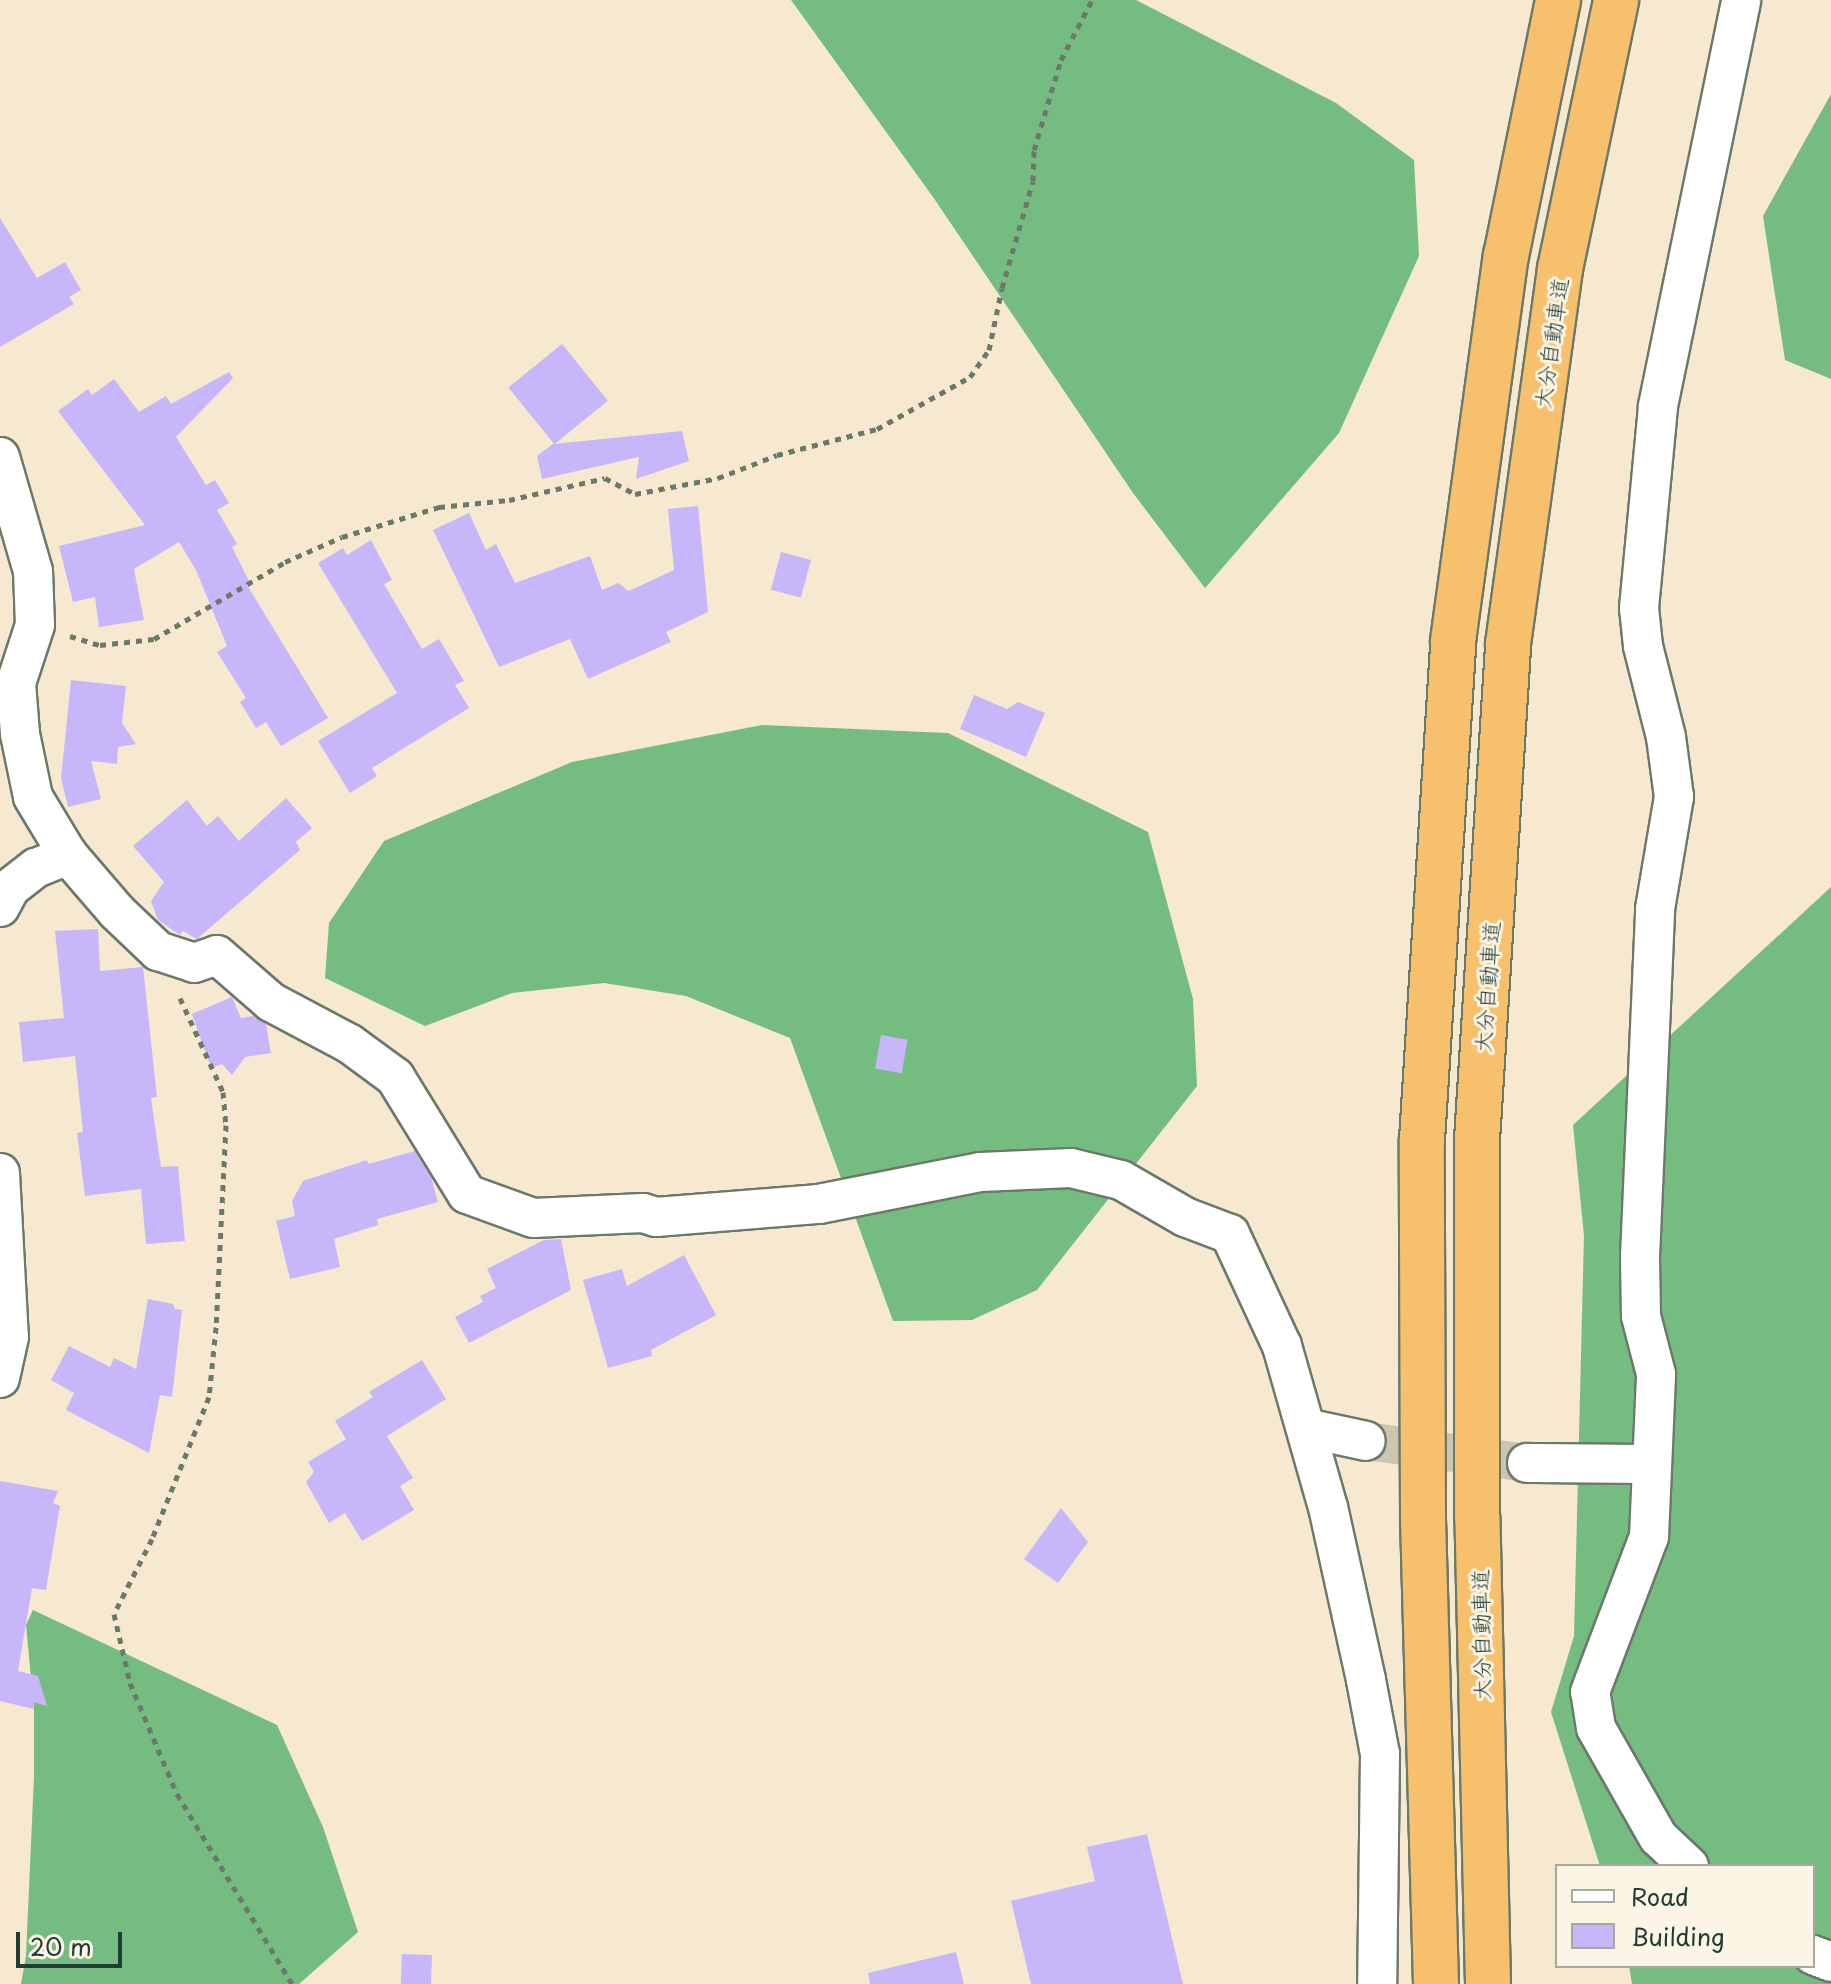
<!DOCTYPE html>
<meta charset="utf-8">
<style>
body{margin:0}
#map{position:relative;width:1831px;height:1984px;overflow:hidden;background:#f7e8d0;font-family:"Playpen Sans","Klee One",sans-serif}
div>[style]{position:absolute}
.forest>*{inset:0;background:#74bc80}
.building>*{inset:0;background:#c8b6fb;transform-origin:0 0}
.minor-tunnel>*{height:38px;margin-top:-19px;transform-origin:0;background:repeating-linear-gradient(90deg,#ccc6b1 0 38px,transparent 0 57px)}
.path>*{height:5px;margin-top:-2.5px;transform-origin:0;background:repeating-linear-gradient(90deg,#6b796b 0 6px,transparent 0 12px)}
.roads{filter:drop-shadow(2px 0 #6b796b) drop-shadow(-2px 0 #6b796b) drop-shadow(0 2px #6b796b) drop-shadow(0 -2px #6b796b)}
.minor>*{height:38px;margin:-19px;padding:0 19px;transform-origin:19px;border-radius:19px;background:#fff}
.highway>*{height:44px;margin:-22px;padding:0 22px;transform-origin:22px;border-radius:22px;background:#f7c06c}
span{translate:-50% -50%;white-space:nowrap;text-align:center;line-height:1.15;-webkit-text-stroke:6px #fcf5e5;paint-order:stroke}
.street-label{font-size:22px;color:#1f3d34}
.legend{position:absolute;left:1555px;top:1864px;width:260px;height:104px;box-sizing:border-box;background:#fcf5e5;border:2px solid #a4ab9e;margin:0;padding:10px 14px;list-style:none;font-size:24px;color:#1f3d34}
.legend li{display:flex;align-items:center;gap:16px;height:40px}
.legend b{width:40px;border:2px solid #a4ab9e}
.scale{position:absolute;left:16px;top:1932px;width:106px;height:36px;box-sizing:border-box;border:4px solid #1f3d34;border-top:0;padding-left:10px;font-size:24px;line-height:28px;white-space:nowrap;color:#1f3d34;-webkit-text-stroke:6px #fcf5e5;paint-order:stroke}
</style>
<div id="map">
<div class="forest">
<i style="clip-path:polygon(791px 0,1136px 0,1336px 103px,1414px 160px,1419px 256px,1339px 433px,1205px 588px,1133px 493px,933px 197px)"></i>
<i style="clip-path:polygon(1831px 94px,1831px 379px,1785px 360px,1763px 216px)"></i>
<i style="clip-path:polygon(762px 725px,948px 733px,1148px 832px,1193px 999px,1197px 1086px,1037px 1290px,972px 1320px,893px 1321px,790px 1038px,686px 996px,604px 983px,512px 993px,425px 1026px,325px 978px,329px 923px,384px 841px,572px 762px)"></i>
<i style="clip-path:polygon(1831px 887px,1831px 1984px,1632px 1984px,1629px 1966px,1813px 1966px,1813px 1866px,1600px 1866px,1551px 1712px,1574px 1636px,1584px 1236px,1573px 1125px)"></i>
<i style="clip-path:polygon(33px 1610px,277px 1725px,323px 1827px,358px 1932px,299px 1984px,21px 1984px,26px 1956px,34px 1776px,34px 1709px,26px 1625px)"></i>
</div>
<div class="building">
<i style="clip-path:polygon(0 218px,37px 278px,65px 262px,81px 290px,69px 297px,74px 304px,0 347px)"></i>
<i style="left:562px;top:344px;width:73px;height:69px;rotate:51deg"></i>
<i style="clip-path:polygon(229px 372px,233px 378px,176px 437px,206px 485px,215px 480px,229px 503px,217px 510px,237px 544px,232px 547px,250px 583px,247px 585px,328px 718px,281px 746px,266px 722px,256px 728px,240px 702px,246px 698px,217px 652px,227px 646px,196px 570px,179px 542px,134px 569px,144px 620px,99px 627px,95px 597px,73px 602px,59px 546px,145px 525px,58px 411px,88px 389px,92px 395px,114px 379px,139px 412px,166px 396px,171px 404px)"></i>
<i style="clip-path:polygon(682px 431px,689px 461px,636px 479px,639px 457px,542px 479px,537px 456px,553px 444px)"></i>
<i style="clip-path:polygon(698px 506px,708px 612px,666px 632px,671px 642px,588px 679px,570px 639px,499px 667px,433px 530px,469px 513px,486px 550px,496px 544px,515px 583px,590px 556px,602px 590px,618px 583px,629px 591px,674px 570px,668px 509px)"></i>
<i style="clip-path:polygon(371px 540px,392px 580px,384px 584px,422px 649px,439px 639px,464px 681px,455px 685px,469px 708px,372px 768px,377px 776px,350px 793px,318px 741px,397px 693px,318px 563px,343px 548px,347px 555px)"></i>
<i style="left:781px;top:552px;width:31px;height:39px;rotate:15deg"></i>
<i style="clip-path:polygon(71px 680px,126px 686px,122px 723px,136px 744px,118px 747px,117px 764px,91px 761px,101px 799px,68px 807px,61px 778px)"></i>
<i style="clip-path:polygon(974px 695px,1007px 709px,1018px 702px,1045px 713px,1026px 757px,960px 729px)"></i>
<i style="clip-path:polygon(286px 798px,312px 828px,296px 842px,300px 850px,197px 939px,183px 931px,180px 935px,158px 920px,151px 901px,164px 882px,133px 846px,187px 800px,207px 826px,218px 816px,239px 841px)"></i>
<i style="clip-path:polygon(98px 929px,100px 971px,143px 967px,157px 1097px,151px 1098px,161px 1167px,178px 1166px,185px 1241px,146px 1244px,141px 1189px,85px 1196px,77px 1133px,83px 1132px,75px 1056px,23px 1062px,19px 1022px,64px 1018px,55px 931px)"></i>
<i style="clip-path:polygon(232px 997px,241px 1018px,253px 1016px,266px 1024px,271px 1053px,245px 1057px,232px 1075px,222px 1064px,211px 1068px,192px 1014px)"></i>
<i style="left:881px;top:1035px;width:27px;height:34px;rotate:10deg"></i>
<i style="clip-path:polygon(415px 1151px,431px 1177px,438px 1202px,377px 1219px,378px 1225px,334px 1239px,340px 1267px,290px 1279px,276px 1221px,295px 1216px,292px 1201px,303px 1181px,367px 1160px,368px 1164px)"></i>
<i style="clip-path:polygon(561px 1239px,571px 1290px,469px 1343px,455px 1317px,483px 1302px,480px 1296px,496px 1288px,487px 1269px,544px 1240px)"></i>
<i style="clip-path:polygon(684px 1255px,716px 1315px,651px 1350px,652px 1356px,608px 1368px,583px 1280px,622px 1269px,627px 1286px)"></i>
<i style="clip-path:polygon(148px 1299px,173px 1304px,175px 1309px,182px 1310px,172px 1397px,160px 1395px,149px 1453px,66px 1410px,74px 1393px,51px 1380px,69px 1346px,110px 1367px,114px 1358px,136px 1369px)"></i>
<i style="clip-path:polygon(422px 1360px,446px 1399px,387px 1436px,413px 1478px,400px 1486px,414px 1510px,362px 1541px,345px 1513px,329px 1523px,306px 1482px,314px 1472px,308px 1462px,346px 1439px,335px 1421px,373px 1397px,369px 1392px)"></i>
<i style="clip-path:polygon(0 1481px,58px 1491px,53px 1503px,60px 1506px,46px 1590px,32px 1588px,18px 1671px,38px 1676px,47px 1706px,33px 1702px,34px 1709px,0 1701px)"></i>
<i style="clip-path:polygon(1061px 1508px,1088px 1542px,1058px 1583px,1024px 1559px)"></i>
<i style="clip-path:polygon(1147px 1834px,1183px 1984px,1031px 1984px,1011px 1901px,1095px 1881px,1087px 1847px)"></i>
<i style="clip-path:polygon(956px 1952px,964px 1984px,870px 1984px,868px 1973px)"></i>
<i style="left:402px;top:1954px;width:30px;height:30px;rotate:2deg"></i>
</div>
<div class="minor-tunnel">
<i style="left:1366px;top:1441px;width:162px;rotate:7.8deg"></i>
</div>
<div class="path">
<i style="left:70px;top:636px;width:31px;rotate:17deg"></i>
<i style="left:100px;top:645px;width:54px;rotate:-6.3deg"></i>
<i style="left:154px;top:639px;width:152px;rotate:-30.4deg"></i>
<i style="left:285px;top:562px;width:62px;rotate:-23.7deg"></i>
<i style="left:342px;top:537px;width:102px;rotate:-17.2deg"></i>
<i style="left:439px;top:507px;width:70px;rotate:-5.7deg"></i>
<i style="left:509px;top:500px;width:98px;rotate:-12.9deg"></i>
<i style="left:605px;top:478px;width:34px;rotate:28deg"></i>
<i style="left:635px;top:494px;width:85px;rotate:-10.9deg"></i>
<i style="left:718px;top:478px;width:63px;rotate:-21.3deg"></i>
<i style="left:777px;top:455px;width:103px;rotate:-14.6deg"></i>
<i style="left:877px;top:429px;width:107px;rotate:-29.2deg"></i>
<i style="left:970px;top:377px;width:33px;rotate:-55deg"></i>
<i style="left:989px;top:350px;width:63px;rotate:-78.2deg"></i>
<i style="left:1002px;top:288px;width:111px;rotate:-73.8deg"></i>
<i style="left:1033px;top:181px;width:31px;rotate:-88deg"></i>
<i style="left:1034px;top:150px;width:94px;rotate:-73.3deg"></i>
<i style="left:1061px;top:60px;width:68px;rotate:-62.7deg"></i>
<i style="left:180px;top:998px;width:103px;rotate:65.4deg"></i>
<i style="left:223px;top:1092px;width:33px;rotate:85deg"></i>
<i style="left:226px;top:1125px;width:202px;rotate:92.8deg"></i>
<i style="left:216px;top:1327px;width:70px;rotate:95.7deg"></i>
<i style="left:209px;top:1397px;width:153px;rotate:111.9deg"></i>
<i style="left:152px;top:1539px;width:84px;rotate:116.9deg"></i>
<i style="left:114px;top:1614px;width:71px;rotate:76.9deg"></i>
<i style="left:130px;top:1683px;width:121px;rotate:67.1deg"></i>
<i style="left:177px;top:1794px;width:222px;rotate:58.8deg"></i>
</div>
<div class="roads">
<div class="minor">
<i style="left:0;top:457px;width:119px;rotate:73.9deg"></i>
<i style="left:33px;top:571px;width:54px;rotate:87.9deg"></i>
<i style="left:35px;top:625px;width:61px;rotate:108.1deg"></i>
<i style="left:16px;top:683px;width:24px;rotate:123deg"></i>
<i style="left:16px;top:683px;width:51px;rotate:85.5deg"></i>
<i style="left:20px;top:734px;width:64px;rotate:78.3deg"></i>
<i style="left:33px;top:797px;width:68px;rotate:58.9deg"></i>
<i style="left:68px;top:855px;width:75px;rotate:49.3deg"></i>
<i style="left:117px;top:912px;width:57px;rotate:43.6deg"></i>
<i style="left:158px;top:951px;width:38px;rotate:18deg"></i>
<i style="left:194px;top:963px;width:24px;rotate:-19deg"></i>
<i style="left:217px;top:955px;width:72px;rotate:41deg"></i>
<i style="left:271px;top:1002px;width:89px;rotate:28deg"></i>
<i style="left:350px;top:1044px;width:56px;rotate:36.3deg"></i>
<i style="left:395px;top:1077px;width:137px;rotate:58.4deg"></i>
<i style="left:467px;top:1194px;width:70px;rotate:20deg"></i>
<i style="left:533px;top:1218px;width:110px;rotate:-2.6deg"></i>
<i style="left:643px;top:1213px;width:14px;rotate:17deg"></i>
<i style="left:656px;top:1217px;width:164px;rotate:-4.6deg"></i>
<i style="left:819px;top:1204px;width:165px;rotate:-11.2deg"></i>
<i style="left:981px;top:1172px;width:90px;rotate:-2.5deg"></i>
<i style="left:1071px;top:1168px;width:51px;rotate:13.5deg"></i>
<i style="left:1121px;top:1180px;width:74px;rotate:30deg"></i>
<i style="left:1185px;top:1217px;width:48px;rotate:20.7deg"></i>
<i style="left:1230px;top:1234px;width:123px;rotate:65.1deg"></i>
<i style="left:1282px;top:1346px;width:167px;rotate:74.1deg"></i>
<i style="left:1328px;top:1507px;width:177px;rotate:77.6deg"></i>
<i style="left:1366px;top:1680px;width:75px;rotate:79.3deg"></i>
<i style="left:1380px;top:1754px;width:230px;rotate:90.7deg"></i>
<i style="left:0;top:907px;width:21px;rotate:-62deg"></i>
<i style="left:10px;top:888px;width:33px;rotate:-38deg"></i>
<i style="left:36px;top:868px;width:35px;rotate:-22deg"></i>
<i style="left:0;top:1173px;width:164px;rotate:86.9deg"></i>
<i style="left:9px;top:1337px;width:42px;rotate:102.4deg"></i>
<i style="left:1306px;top:1428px;width:61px;rotate:12.2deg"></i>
<i style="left:1527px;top:1463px;width:125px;rotate:0.5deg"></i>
<i style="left:1689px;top:1866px;width:42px;rotate:-136.9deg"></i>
<i style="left:1658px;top:1837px;width:125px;rotate:-119.6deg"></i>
<i style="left:1596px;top:1728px;width:36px;rotate:-99deg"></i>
<i style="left:1590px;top:1692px;width:166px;rotate:-69.2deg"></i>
<i style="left:1649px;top:1537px;width:163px;rotate:-87.5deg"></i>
<i style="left:1656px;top:1374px;width:60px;rotate:-104.5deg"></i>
<i style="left:1641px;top:1316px;width:59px;rotate:-91deg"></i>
<i style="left:1640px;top:1257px;width:348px;rotate:-87.5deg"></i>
<i style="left:1655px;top:909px;width:114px;rotate:-80.4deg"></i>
<i style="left:1674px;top:797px;width:61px;rotate:-97.6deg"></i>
<i style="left:1666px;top:737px;width:94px;rotate:-104.2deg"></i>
<i style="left:1643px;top:646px;width:38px;rotate:-96deg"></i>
<i style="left:1639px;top:608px;width:203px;rotate:-84.6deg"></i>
<i style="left:1658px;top:406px;width:414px;rotate:-78.4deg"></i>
<i style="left:1813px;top:1955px;width:19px;rotate:21deg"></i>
</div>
<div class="highway">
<i style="left:1436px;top:1984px;width:468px;rotate:-91.6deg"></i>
<i style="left:1423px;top:1516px;width:376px;rotate:-90.2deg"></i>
<i style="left:1422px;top:1140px;width:500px;rotate:-86.4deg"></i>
<i style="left:1453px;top:641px;width:389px;rotate:-82.2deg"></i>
<i style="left:1506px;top:256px;width:261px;rotate:-78.5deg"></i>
<i style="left:1488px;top:1984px;width:467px;rotate:-91.3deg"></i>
<i style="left:1477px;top:1517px;width:377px;rotate:-90deg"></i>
<i style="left:1477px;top:1140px;width:497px;rotate:-86.4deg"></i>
<i style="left:1508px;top:644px;width:379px;rotate:-82.1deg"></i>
<i style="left:1560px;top:269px;width:275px;rotate:-78.2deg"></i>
</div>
</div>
<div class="street-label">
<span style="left:1550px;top:343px;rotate:-82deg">大分自動車道</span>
<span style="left:1486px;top:987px;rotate:-86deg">大分自動車道</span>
<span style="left:1480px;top:1635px;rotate:-91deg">大分自動車道</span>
</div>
<ul class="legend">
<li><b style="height:10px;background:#fff"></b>Road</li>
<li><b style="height:22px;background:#c8b6fb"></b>Building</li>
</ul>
<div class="scale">20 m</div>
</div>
